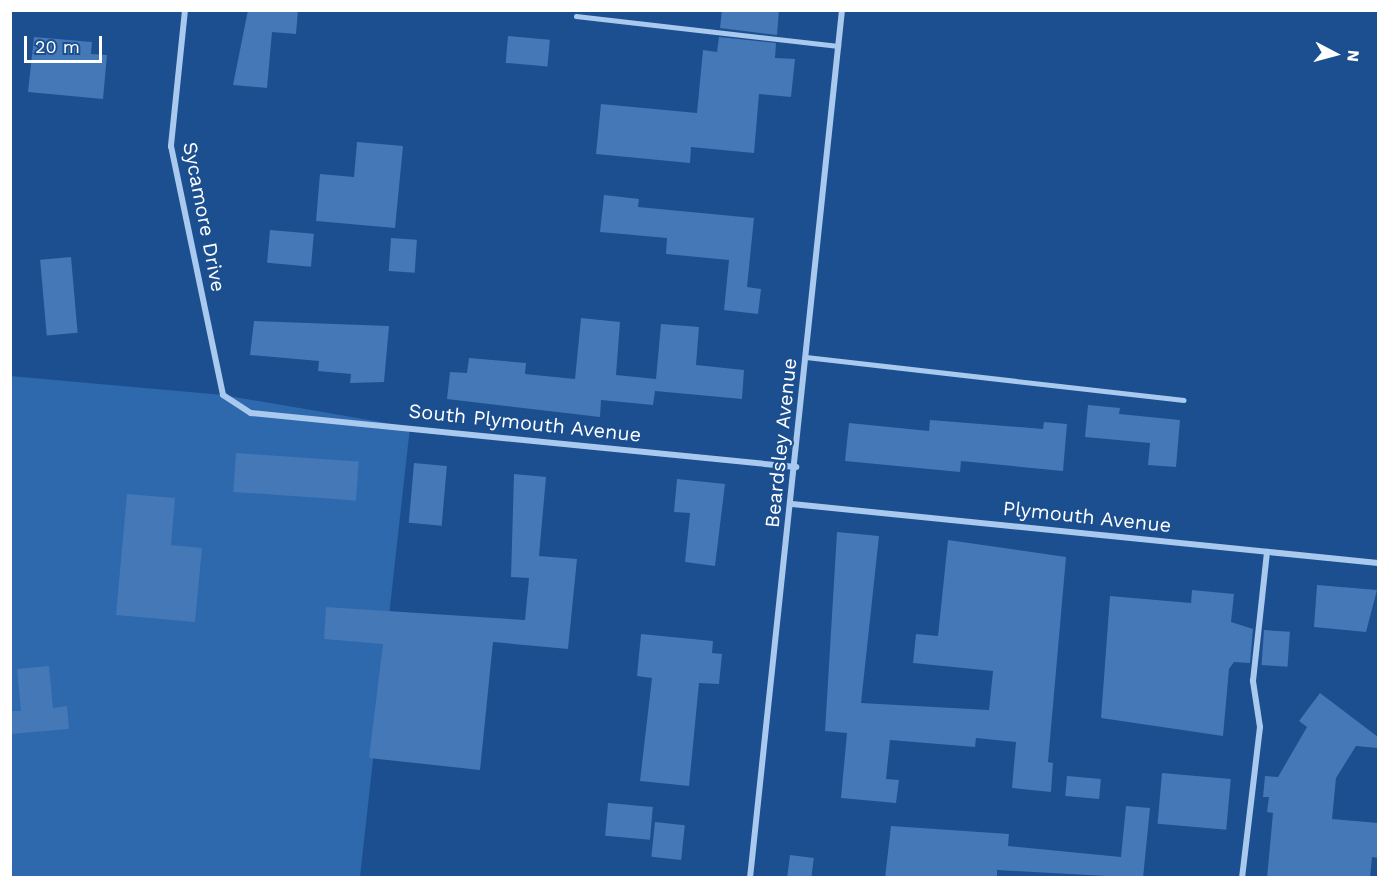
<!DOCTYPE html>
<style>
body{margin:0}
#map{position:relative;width:1389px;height:888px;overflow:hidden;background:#1b4f8f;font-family:"Work Sans",sans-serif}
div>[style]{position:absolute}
.green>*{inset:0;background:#2e69ad}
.building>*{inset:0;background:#4478b7;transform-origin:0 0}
.lane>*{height:4.5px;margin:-2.25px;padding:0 2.25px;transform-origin:2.25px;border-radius:2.25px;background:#a9c9ee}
.street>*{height:6px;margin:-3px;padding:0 3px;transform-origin:3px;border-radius:3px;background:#a9c9ee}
span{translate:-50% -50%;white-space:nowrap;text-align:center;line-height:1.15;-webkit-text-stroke:4.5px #1b4f8f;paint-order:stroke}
.street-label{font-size:20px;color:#fff}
.frame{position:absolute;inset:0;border:12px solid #fff;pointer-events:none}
.north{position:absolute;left:1305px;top:24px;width:60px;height:60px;-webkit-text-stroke:4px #1b4f8f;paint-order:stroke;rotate:96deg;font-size:16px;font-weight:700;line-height:24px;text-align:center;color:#fff}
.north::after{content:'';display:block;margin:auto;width:21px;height:27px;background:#fff;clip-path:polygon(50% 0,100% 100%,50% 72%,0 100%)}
.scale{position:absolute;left:24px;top:36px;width:78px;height:27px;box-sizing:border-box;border:3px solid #fff;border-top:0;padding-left:8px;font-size:18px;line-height:21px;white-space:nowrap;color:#fff;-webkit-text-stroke:4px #1b4f8f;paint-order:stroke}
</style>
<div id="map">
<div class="green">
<i style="clip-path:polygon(10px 376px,223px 395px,410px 427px,360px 877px,11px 877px)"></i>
</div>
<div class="building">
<i style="clip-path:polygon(248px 10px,298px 10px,296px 34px,272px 32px,267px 88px,233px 85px)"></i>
<i style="clip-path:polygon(722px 10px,779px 10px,777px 35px,720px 28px)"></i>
<i style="left:508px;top:36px;width:42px;height:27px;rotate:5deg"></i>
<i style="clip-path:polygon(34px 37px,92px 42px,91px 54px,107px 55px,103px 99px,28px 92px)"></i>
<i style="clip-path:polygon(719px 37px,776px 43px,775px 58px,795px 59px,791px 97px,759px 94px,754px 153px,691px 147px,690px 163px,596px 154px,601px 104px,697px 113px,703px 50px,717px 52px)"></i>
<i style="clip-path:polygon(357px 142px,403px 146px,395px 228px,316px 221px,320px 174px,354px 177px)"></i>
<i style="clip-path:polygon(604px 195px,639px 199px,638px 207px,754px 218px,747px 287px,761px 289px,758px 314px,724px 310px,729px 260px,666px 254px,667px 238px,600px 232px)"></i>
<i style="left:270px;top:230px;width:44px;height:33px;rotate:5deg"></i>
<i style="left:391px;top:238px;width:26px;height:33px;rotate:4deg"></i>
<i style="left:71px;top:257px;width:76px;height:31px;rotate:85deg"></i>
<i style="clip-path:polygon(581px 318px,620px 322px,616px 375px,656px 379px,661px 324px,699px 327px,696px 365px,744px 370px,742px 399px,655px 391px,653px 405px,601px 400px,600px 417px,447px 399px,450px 372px,467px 373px,469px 358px,526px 363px,525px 374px,575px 379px)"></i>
<i style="clip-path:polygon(254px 321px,389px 326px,384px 382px,350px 383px,351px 374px,318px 371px,319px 361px,250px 355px)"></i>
<i style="clip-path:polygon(1088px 405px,1120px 408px,1119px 414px,1180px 420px,1176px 467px,1148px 465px,1150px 443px,1085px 437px)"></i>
<i style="clip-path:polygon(930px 420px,1043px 429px,1044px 422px,1067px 424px,1063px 471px,961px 461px,960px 472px,845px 461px,849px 423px,929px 431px)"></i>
<i style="left:236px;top:453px;width:123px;height:39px;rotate:4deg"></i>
<i style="left:414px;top:463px;width:33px;height:60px;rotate:5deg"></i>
<i style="clip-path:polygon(514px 474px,546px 477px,539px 556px,577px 559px,568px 649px,493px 642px,480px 770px,369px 758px,383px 644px,324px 639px,326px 607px,525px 620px,529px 578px,511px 577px)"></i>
<i style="clip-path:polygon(677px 479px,725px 484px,715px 566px,685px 562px,690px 513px,674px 512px)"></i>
<i style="clip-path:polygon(127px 494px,175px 498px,171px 545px,202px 548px,195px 622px,116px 615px)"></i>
<i style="clip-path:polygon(837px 532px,879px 536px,861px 703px,989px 710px,993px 671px,913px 663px,916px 634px,938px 636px,948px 540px,1066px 557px,1048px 762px,1053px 763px,1051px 792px,1012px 788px,1016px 742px,976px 738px,975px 747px,890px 740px,886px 779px,899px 780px,896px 803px,841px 798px,847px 733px,825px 731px)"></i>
<i style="clip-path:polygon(1317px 585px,1377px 590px,1366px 632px,1314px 627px)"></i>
<i style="clip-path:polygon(1192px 590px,1234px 594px,1231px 622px,1253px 629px,1250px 663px,1234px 662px,1229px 669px,1223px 736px,1101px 718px,1110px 596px,1191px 603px)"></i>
<i style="left:1264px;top:630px;width:26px;height:35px;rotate:4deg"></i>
<i style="clip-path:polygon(641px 634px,713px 641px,712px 653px,722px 654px,719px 684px,699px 683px,689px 786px,640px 781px,652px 678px,637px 676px)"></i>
<i style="clip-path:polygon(49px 666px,53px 708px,67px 706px,69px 729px,10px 734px,10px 711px,21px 711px,17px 669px)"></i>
<i style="clip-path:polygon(1320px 693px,1378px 737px,1378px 748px,1356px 746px,1336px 778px,1332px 819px,1378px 823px,1378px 858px,1372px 857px,1370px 878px,1267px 878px,1273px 813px,1267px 812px,1269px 797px,1263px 797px,1265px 776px,1278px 777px,1307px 727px,1299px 721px)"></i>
<i style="left:1162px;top:773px;width:69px;height:51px;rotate:5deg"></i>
<i style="left:1067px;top:776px;width:34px;height:20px;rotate:5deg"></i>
<i style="left:608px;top:803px;width:45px;height:33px;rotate:5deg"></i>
<i style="clip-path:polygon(1126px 806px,1150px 808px,1143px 878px,997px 870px,997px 878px,885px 878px,891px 826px,1009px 834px,1008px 846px,1121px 857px)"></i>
<i style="left:655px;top:822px;width:30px;height:35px;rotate:6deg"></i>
<i style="left:790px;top:855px;width:24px;height:23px;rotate:7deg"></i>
</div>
<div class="lane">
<i style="left:576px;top:16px;width:264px;rotate:6.5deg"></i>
<i style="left:806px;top:357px;width:380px;rotate:6.5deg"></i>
</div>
<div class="street">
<i style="left:185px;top:10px;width:137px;rotate:95.9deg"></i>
<i style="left:171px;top:146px;width:254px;rotate:78.2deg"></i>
<i style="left:223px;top:395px;width:33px;rotate:33deg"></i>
<i style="left:251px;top:413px;width:548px;rotate:5.66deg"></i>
<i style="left:792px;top:504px;width:589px;rotate:5.75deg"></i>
<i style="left:750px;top:878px;width:873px;rotate:-83.95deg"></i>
<i style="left:1242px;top:878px;width:152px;rotate:-83.2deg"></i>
<i style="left:1260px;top:727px;width:47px;rotate:-98.7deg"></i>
<i style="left:1253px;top:681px;width:130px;rotate:-83.8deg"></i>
</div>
<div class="street-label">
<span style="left:204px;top:217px;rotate:79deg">Sycamore Drive</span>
<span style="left:525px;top:423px;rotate:6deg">South Plymouth Avenue</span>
<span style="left:781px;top:443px;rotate:-84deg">Beardsley Avenue</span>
<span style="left:1087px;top:517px;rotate:6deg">Plymouth Avenue</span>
</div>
<div class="frame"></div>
<div class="north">N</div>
<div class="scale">20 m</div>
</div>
